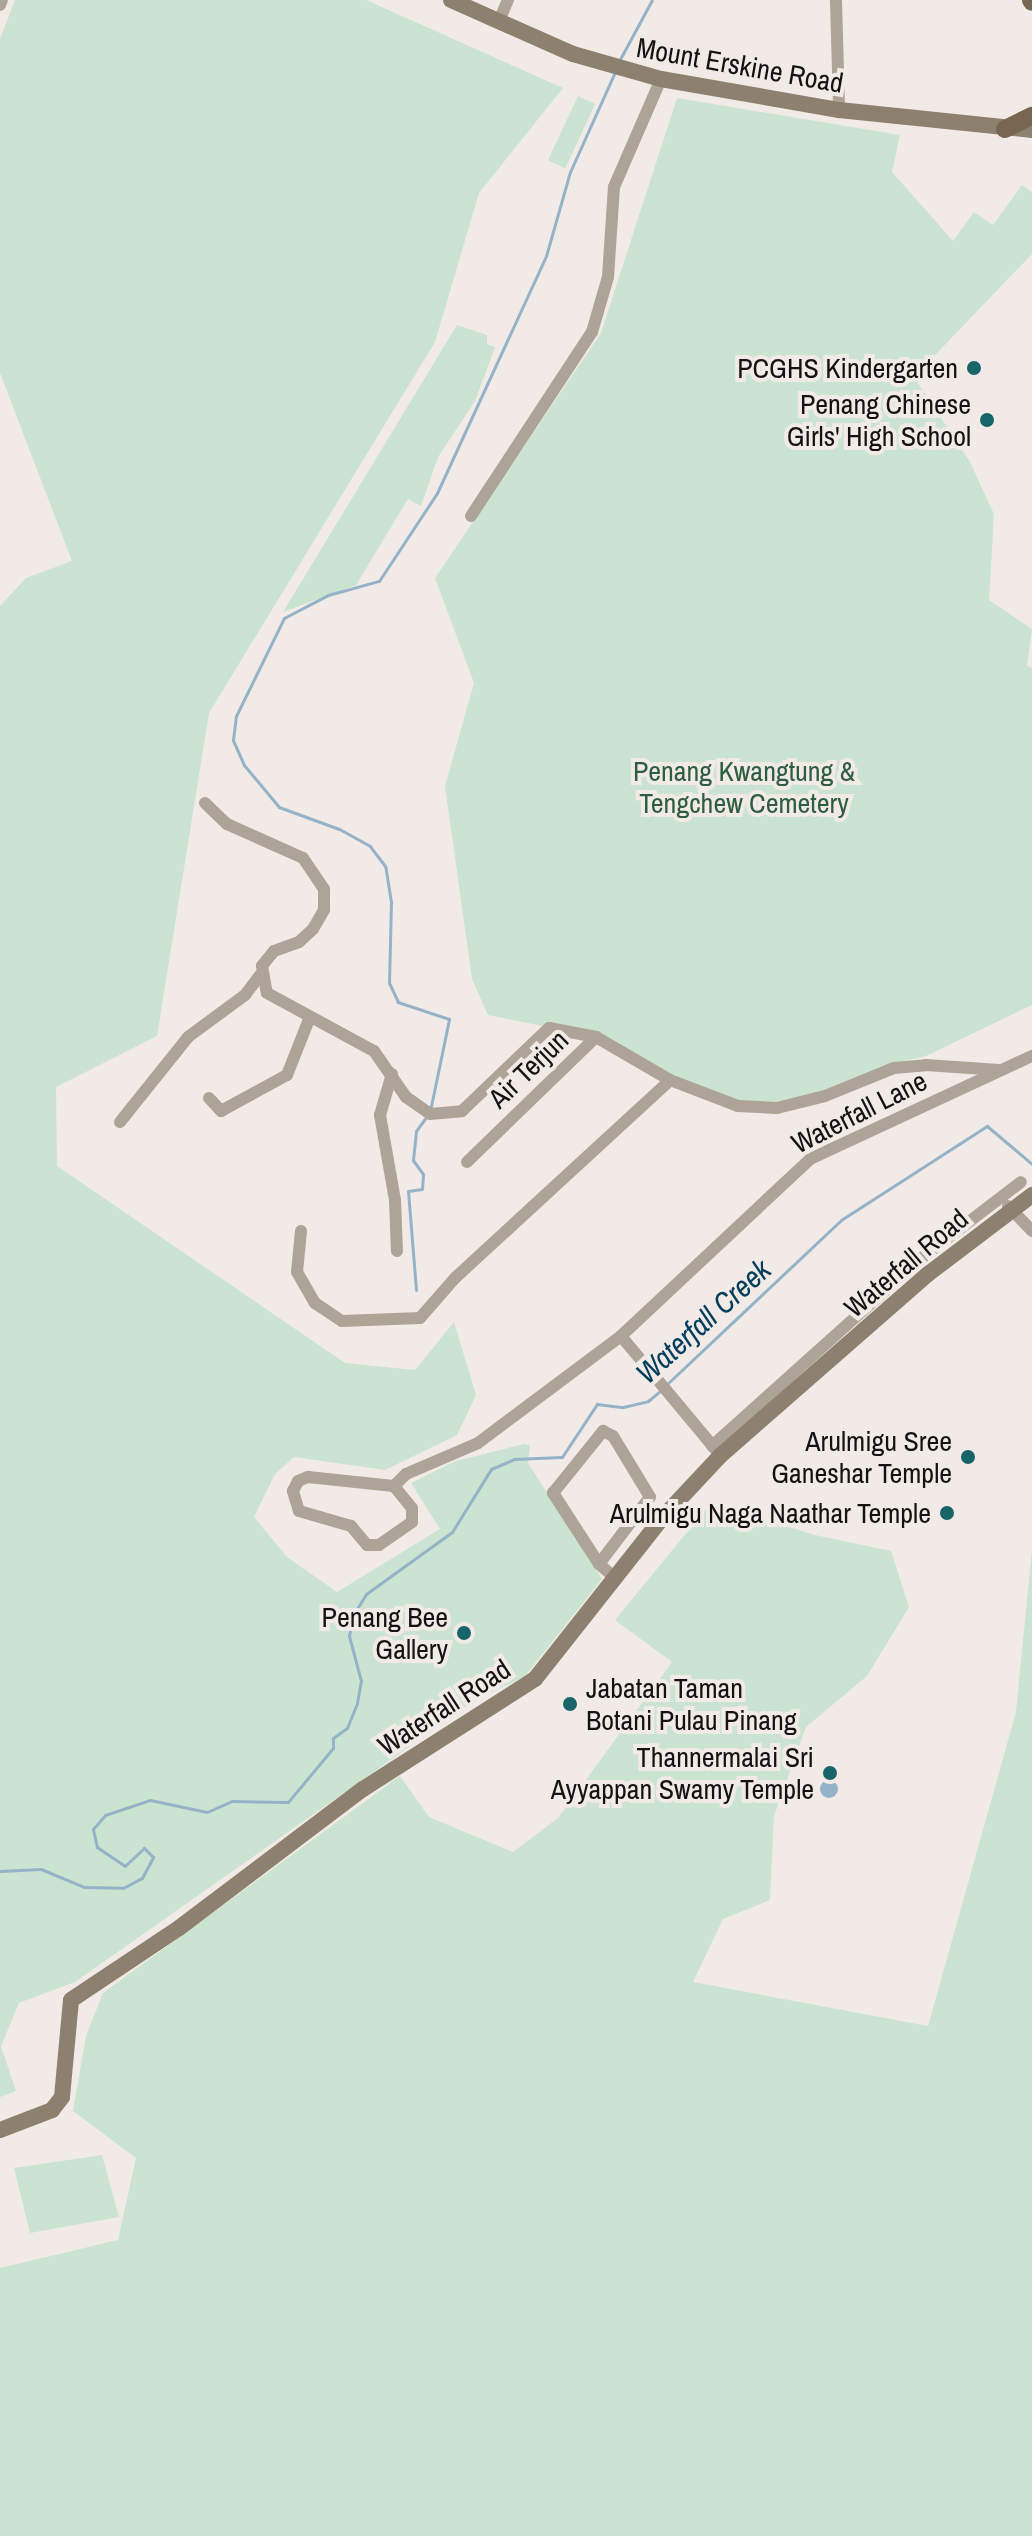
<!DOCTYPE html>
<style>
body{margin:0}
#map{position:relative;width:1032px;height:2536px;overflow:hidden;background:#f2eae7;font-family:"Archivo Narrow",sans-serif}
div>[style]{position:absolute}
.green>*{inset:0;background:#cae4d1;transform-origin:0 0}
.water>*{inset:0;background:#95b3c8}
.round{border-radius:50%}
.stream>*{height:3px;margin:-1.5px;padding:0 1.5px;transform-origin:1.5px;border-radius:1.5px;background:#95b3c8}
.street>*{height:12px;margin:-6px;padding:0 6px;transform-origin:6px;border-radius:6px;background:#ada397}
.secondary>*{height:16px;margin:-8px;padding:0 8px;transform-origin:8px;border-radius:8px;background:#8d806e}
.primary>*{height:18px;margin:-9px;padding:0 9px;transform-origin:9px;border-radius:9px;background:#776751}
.dots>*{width:22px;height:22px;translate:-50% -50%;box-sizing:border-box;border:4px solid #f2eae7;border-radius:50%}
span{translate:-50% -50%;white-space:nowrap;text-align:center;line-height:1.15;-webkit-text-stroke:8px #f2eae7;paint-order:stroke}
.street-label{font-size:28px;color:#151311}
.poi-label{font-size:28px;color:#151311}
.right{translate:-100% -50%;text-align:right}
.left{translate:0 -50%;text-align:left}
.park-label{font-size:28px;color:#2c5e3f}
.water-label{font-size:30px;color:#043e5c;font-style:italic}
</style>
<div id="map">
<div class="green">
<i style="clip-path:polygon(15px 0,366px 0,563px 88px,479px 193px,435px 342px,209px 713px,157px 1036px,56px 1087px,57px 1166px,345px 1363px,415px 1370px,454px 1322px,476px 1395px,457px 1435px,385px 1470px,294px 1457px,275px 1474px,254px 1517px,287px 1557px,337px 1592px,440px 1529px,411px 1483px,456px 1461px,524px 1444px,530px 1445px,528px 1463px,602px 1579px,525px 1676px,473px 1702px,75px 1982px,19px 2003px,1px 2046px,16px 2091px,0 2097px,0 606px,26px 578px,72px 561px,0 373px,0 39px)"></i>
<i style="left:578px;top:96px;width:19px;height:71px;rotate:25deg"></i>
<i style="clip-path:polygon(677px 98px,900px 135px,892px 172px,953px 241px,974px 212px,993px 225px,1022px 185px,1032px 192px,1032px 254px,914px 377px,970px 462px,994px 514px,989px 600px,1032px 629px,1027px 666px,1032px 668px,1032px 1005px,926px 1056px,883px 1066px,794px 1102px,745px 1110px,677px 1086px,602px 1038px,488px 1015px,472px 979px,445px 786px,474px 683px,435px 578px,601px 333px)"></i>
<i style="clip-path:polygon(457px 325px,487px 335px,487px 344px,495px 347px,475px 401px,438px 457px,421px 506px,408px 499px,356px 585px,283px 612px)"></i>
<i style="clip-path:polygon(711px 1503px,815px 1535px,891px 1551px,909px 1607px,867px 1676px,806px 1727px,774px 1816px,770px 1900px,723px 1919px,693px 1982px,928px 2026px,1016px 1712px,1032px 1549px,1032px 2536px,0 2536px,0 2268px,118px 2240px,136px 2158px,73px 2111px,86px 2036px,103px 1993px,400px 1776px,429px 1817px,513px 1852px,558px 1818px,672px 1662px,615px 1620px)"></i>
<i style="clip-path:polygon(102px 2155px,119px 2217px,30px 2233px,14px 2168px)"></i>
</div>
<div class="water">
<i class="round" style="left:820px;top:1780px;width:18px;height:18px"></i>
</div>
<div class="stream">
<i style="left:619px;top:61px;width:69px;rotate:-61.6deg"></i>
<i style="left:430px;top:1111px;width:94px;rotate:-78.3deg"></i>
<i style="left:449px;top:1019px;width:54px;rotate:-161.6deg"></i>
<i style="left:398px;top:1002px;width:21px;rotate:-115deg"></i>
<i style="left:389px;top:983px;width:81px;rotate:-88.6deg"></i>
<i style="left:391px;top:902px;width:36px;rotate:-99deg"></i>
<i style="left:385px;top:866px;width:25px;rotate:-127deg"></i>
<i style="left:370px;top:846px;width:35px;rotate:-151deg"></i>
<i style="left:339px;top:829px;width:64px;rotate:-159.9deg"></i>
<i style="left:279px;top:807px;width:55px;rotate:-129.8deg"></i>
<i style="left:244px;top:765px;width:27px;rotate:-114deg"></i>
<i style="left:233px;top:740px;width:24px;rotate:-83deg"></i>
<i style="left:236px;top:716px;width:109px;rotate:-63.9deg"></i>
<i style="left:284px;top:618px;width:50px;rotate:-27.6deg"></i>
<i style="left:328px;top:595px;width:53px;rotate:-15.4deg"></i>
<i style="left:379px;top:581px;width:105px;rotate:-56.6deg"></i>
<i style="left:437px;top:493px;width:261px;rotate:-65.3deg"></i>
<i style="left:546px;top:256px;width:87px;rotate:-74.1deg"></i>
<i style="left:570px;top:172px;width:110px;rotate:-65.8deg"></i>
<i style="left:416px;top:1290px;width:99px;rotate:-94.6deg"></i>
<i style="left:408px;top:1191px;width:14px;rotate:-8deg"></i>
<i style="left:422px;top:1189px;width:15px;rotate:-86deg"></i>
<i style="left:423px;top:1174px;width:17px;rotate:-126deg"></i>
<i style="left:413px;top:1160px;width:29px;rotate:-84deg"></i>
<i style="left:416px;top:1131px;width:17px;rotate:-54deg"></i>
<i style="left:666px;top:1385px;width:241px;rotate:-43.3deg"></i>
<i style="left:841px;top:1220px;width:174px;rotate:-32.8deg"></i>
<i style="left:987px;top:1126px;width:59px;rotate:40.2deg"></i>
<i style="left:0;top:1871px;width:41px;rotate:-2.8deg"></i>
<i style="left:41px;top:1869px;width:47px;rotate:22.7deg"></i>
<i style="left:84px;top:1887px;width:39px;rotate:1deg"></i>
<i style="left:123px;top:1888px;width:21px;rotate:-28deg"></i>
<i style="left:142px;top:1878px;width:24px;rotate:-62deg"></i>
<i style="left:153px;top:1857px;width:13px;rotate:-135deg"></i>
<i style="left:144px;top:1848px;width:26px;rotate:137deg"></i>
<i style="left:125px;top:1866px;width:34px;rotate:-146deg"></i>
<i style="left:97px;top:1847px;width:18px;rotate:-103deg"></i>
<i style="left:93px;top:1829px;width:18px;rotate:-49deg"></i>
<i style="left:105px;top:1815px;width:47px;rotate:-18.4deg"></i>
<i style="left:150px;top:1800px;width:58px;rotate:11.9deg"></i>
<i style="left:207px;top:1812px;width:27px;rotate:-24deg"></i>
<i style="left:232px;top:1801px;width:56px;rotate:1deg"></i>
<i style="left:288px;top:1802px;width:70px;rotate:-50.2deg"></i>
<i style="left:333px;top:1748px;width:10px;rotate:-90deg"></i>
<i style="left:333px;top:1738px;width:17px;rotate:-36deg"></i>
<i style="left:347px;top:1728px;width:27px;rotate:-68deg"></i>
<i style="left:357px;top:1703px;width:22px;rotate:-80deg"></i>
<i style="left:361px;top:1681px;width:47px;rotate:-104.9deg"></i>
<i style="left:349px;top:1636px;width:21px;rotate:-79deg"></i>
<i style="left:353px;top:1615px;width:25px;rotate:-58deg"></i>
<i style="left:366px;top:1594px;width:106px;rotate:-35.8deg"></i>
<i style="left:452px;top:1532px;width:74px;rotate:-58.2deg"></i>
<i style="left:491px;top:1469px;width:25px;rotate:-23deg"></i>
<i style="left:514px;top:1459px;width:48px;rotate:-2.4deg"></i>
<i style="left:562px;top:1457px;width:64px;rotate:-56.6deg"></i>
<i style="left:597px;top:1404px;width:26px;rotate:7deg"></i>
<i style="left:623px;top:1407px;width:26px;rotate:-13deg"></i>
<i style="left:648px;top:1401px;width:17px;rotate:-40deg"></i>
</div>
<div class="street">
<i style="left:836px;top:0;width:110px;rotate:88.4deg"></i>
<i style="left:0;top:5px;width:5px;rotate:-68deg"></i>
<i style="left:499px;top:21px;width:23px;rotate:-67deg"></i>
<i style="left:471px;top:516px;width:220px;rotate:-56.7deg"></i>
<i style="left:592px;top:332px;width:57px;rotate:-73.8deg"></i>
<i style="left:608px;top:277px;width:90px;rotate:-86.2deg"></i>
<i style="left:614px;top:187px;width:118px;rotate:-66.5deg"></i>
<i style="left:205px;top:803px;width:30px;rotate:44deg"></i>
<i style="left:227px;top:824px;width:83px;rotate:24.1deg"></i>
<i style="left:303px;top:858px;width:37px;rotate:56deg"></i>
<i style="left:324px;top:889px;width:21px;rotate:90deg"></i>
<i style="left:324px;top:910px;width:22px;rotate:120deg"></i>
<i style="left:313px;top:929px;width:19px;rotate:137deg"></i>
<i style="left:299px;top:942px;width:27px;rotate:160deg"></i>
<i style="left:274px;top:951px;width:19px;rotate:129deg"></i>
<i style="left:262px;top:966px;width:27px;rotate:80deg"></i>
<i style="left:267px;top:993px;width:122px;rotate:28.5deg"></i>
<i style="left:374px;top:1051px;width:56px;rotate:55.2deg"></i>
<i style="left:406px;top:1097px;width:29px;rotate:35deg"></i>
<i style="left:430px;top:1114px;width:32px;rotate:-5deg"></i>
<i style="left:462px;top:1111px;width:120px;rotate:-43.7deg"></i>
<i style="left:549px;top:1028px;width:48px;rotate:10.8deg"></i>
<i style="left:596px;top:1037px;width:86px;rotate:30.2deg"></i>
<i style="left:670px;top:1080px;width:73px;rotate:20.9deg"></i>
<i style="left:738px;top:1106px;width:39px;rotate:3deg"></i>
<i style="left:777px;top:1108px;width:49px;rotate:-14deg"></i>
<i style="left:825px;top:1096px;width:74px;rotate:-22.1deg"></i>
<i style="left:894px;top:1068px;width:32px;rotate:-5deg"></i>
<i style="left:926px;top:1065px;width:73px;rotate:3.9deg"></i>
<i style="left:392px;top:1074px;width:43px;rotate:106.3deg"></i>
<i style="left:380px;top:1115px;width:86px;rotate:80deg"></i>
<i style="left:395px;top:1200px;width:51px;rotate:87.8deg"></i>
<i style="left:209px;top:1098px;width:18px;rotate:47deg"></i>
<i style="left:221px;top:1111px;width:75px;rotate:-28.6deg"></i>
<i style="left:287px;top:1075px;width:62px;rotate:-68.4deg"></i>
<i style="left:120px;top:1122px;width:109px;rotate:-51.3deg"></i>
<i style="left:188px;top:1037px;width:71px;rotate:-36.4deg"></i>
<i style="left:245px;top:995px;width:25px;rotate:-53deg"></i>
<i style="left:467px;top:1162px;width:180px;rotate:-44.1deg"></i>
<i style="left:1008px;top:1206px;width:35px;rotate:46deg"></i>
<i style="left:301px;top:1231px;width:41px;rotate:95.6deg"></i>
<i style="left:297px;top:1272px;width:36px;rotate:60deg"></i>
<i style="left:315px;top:1303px;width:32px;rotate:34deg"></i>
<i style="left:342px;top:1321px;width:78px;rotate:-2.2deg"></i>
<i style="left:420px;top:1318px;width:53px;rotate:-48.8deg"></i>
<i style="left:455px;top:1278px;width:292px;rotate:-42.6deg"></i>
<i style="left:621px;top:1336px;width:148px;rotate:50.2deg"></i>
<i style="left:712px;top:1446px;width:278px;rotate:-41.9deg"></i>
<i style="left:919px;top:1260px;width:128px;rotate:-37.4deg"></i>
<i style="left:308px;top:1477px;width:86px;rotate:6deg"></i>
<i style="left:394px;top:1486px;width:28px;rotate:51deg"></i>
<i style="left:412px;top:1508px;width:14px;rotate:90deg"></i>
<i style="left:412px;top:1522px;width:40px;rotate:145.1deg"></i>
<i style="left:379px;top:1545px;width:12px;rotate:180deg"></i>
<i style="left:367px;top:1545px;width:25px;rotate:-130deg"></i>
<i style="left:351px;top:1526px;width:54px;rotate:-163.9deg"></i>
<i style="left:299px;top:1511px;width:21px;rotate:-107deg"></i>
<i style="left:293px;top:1491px;width:11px;rotate:-63deg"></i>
<i style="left:298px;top:1481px;width:11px;rotate:-22deg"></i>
<i style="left:394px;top:1486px;width:17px;rotate:-45deg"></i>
<i style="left:406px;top:1474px;width:78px;rotate:-23.3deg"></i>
<i style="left:478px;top:1443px;width:179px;rotate:-36.8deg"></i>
<i style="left:621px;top:1336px;width:259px;rotate:-43.1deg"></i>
<i style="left:810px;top:1159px;width:245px;rotate:-24.9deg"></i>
<i style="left:599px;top:1564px;width:85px;rotate:-122.9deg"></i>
<i style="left:553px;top:1493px;width:80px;rotate:-51.1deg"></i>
<i style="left:603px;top:1431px;width:11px;rotate:27deg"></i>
<i style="left:613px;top:1436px;width:71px;rotate:58.8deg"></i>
<i style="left:650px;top:1497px;width:84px;rotate:127.3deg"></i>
<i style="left:599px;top:1564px;width:23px;rotate:41deg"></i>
</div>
<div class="secondary">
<i style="left:451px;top:0;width:133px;rotate:23.9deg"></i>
<i style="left:573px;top:54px;width:91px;rotate:15.9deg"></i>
<i style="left:661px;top:79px;width:181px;rotate:9.9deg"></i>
<i style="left:839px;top:110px;width:194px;rotate:5.9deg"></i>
<i style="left:0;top:2130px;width:56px;rotate:-21deg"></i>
<i style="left:52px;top:2110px;width:16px;rotate:-52deg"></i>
<i style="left:62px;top:2097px;width:97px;rotate:-84.7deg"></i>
<i style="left:71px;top:2000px;width:130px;rotate:-33.7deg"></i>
<i style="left:179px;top:1928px;width:231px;rotate:-37.1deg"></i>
<i style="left:363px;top:1789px;width:204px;rotate:-32.6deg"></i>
<i style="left:535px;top:1679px;width:206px;rotate:-51.7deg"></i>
<i style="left:663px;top:1517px;width:83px;rotate:-46.9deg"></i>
<i style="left:720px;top:1456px;width:276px;rotate:-41.2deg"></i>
<i style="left:928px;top:1274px;width:131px;rotate:-37.2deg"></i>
</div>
<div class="primary">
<i style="left:1031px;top:0;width:2px;rotate:63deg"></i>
<i style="left:1005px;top:129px;width:30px;rotate:-26deg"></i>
</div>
<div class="dots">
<i style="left:974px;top:368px;background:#176568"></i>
<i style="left:987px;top:420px;background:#176568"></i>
<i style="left:968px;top:1457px;background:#176568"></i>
<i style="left:947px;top:1513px;background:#176568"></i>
<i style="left:464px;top:1633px;background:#176568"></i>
<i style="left:570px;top:1704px;background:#176568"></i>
<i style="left:830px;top:1773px;background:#176568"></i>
</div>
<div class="street-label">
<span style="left:740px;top:65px;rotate:10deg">Mount Erskine Road</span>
<span style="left:528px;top:1069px;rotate:-44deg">Air Terjun</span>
<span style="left:859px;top:1112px;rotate:-27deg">Waterfall Lane</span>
<span style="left:906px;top:1263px;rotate:-40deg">Waterfall Road</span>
<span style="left:444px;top:1707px;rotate:-33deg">Waterfall Road</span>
</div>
<div class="poi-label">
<span class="right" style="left:958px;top:368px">PCGHS Kindergarten</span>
<span class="right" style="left:971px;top:420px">Penang Chinese<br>Girls' High School</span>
<span class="right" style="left:952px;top:1457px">Arulmigu Sree<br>Ganeshar Temple</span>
<span class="right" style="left:931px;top:1513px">Arulmigu Naga Naathar Temple</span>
<span class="right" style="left:448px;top:1633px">Penang Bee<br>Gallery</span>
<span class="left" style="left:586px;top:1704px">Jabatan Taman<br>Botani Pulau Pinang</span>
<span class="right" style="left:814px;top:1773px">Thannermalai Sri<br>Ayyappan Swamy Temple</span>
</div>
<div class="park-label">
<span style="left:744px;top:787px">Penang Kwangtung &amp;<br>Tengchew Cemetery</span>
</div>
<div class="water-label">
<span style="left:703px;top:1321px;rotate:-42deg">Waterfall Creek</span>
</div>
</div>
